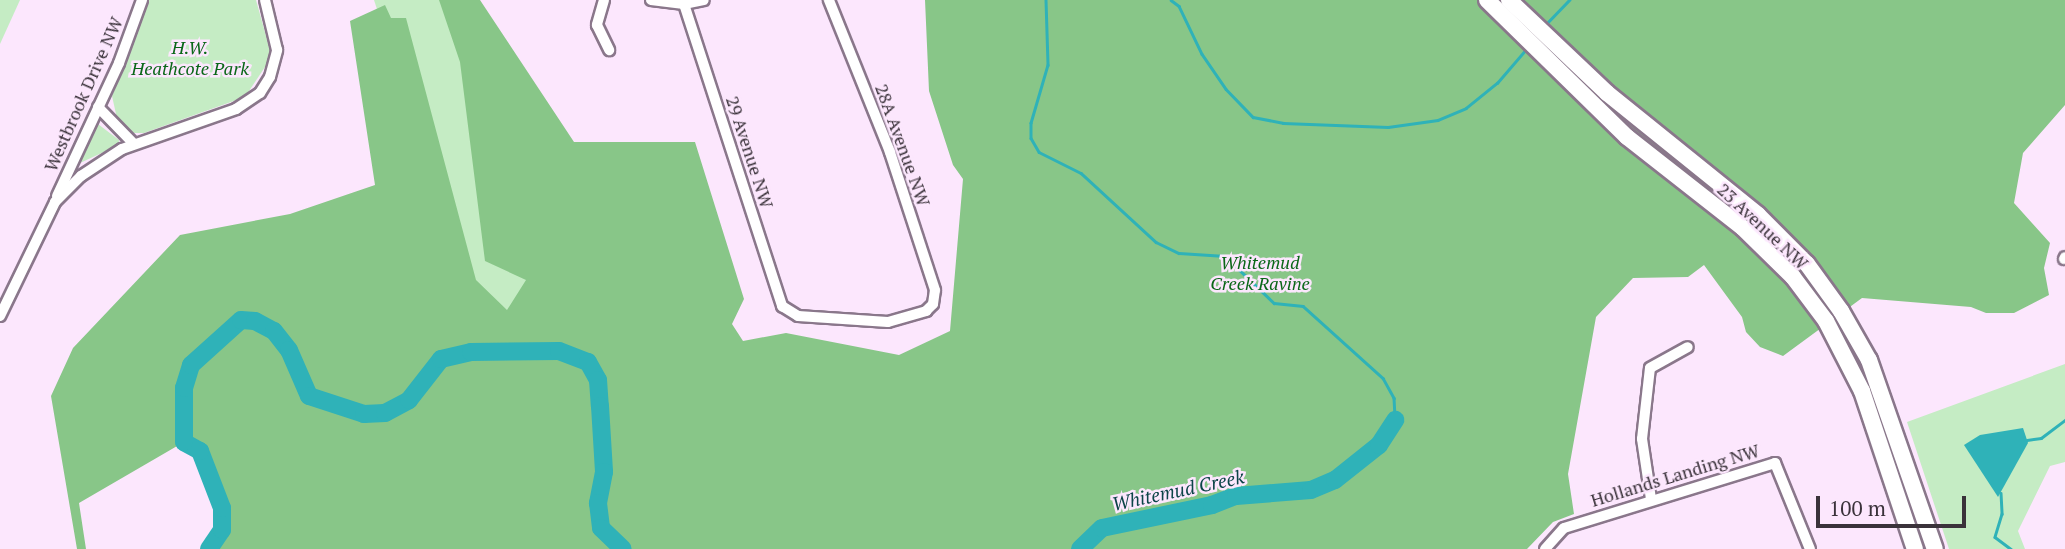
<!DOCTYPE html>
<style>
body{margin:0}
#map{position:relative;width:2065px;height:549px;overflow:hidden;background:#fce7fd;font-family:"PT Serif",serif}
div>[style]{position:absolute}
.green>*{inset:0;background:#c5ecc4}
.forest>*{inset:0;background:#88c688}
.water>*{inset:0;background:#2fb2b8}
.stream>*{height:2.5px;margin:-1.25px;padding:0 1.25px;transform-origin:1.25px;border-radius:1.25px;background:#2fb2b8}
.river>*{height:18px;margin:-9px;padding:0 9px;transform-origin:9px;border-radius:9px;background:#2fb2b8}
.roads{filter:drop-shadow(2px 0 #8a778b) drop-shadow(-2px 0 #8a778b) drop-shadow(0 2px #8a778b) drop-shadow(0 -2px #8a778b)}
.street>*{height:10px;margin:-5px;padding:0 5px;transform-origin:5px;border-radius:5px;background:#fff}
.secondary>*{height:16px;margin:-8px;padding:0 8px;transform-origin:8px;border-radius:8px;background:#fff}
span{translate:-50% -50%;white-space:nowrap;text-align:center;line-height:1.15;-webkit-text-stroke:5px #fce7fd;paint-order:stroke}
.park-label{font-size:18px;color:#0a6718;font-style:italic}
.street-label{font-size:18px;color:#3a323a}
.water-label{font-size:19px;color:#0b4447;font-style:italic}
.scale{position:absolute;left:1816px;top:496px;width:150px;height:32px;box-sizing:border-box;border:4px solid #3a323a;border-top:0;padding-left:9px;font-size:21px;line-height:24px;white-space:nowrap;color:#3a323a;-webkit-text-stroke:5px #fce7fd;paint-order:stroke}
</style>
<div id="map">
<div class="green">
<i style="clip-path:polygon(0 0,20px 0,0 44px)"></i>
<i style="clip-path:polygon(149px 0,256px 0,270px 50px,267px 64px,245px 97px,144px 133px,132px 133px,118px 123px,112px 96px)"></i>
<i style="clip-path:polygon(374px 0,472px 0,583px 344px,486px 342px)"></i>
<i style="clip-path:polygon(98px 124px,119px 140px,119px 145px,80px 163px)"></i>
<i style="clip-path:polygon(2065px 364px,2065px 462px,2050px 466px,2018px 531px,2025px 549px,1949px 549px,1907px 422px)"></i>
</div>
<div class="forest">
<i style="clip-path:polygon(439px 0,480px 0,574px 142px,695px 142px,744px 299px,732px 324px,743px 341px,786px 333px,899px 355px,950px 331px,963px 179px,953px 165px,929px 91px,925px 0,2065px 0,2065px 105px,2023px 153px,2014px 203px,2050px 243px,2044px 268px,2049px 295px,2014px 313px,1986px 313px,1971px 307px,1862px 298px,1783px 356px,1760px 347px,1746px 332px,1742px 317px,1704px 265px,1688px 277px,1633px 278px,1596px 317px,1568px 474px,1574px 514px,1553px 522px,1527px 549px,209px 549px,222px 530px,222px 508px,200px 451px,184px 442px,79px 503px,86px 549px,77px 549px,51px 396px,73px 348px,180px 235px,290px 214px,375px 185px,350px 21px,385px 5px,391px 18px,406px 18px,476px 280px,507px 310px,526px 280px,485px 261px,460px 62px)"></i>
</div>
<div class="water">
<i style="clip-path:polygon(2023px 428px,2028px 443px,1998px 497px,1964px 445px,1980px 435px)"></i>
</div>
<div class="stream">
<i style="left:1046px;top:0;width:65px;rotate:88.2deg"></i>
<i style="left:1048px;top:65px;width:60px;rotate:106.3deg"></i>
<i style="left:1031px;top:123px;width:15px;rotate:90deg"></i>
<i style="left:1031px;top:138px;width:16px;rotate:60deg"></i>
<i style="left:1039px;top:152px;width:47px;rotate:26.6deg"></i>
<i style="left:1081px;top:173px;width:102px;rotate:42.6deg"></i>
<i style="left:1156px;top:242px;width:25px;rotate:26deg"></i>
<i style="left:1179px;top:253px;width:46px;rotate:3.7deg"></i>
<i style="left:1225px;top:256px;width:68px;rotate:43.8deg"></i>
<i style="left:1274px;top:303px;width:29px;rotate:6deg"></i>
<i style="left:1303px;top:306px;width:108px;rotate:42deg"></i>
<i style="left:1383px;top:378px;width:23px;rotate:61deg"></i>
<i style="left:1394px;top:398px;width:22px;rotate:87deg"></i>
<i style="left:1171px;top:0;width:10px;rotate:37deg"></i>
<i style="left:1179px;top:6px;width:53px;rotate:64.4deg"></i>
<i style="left:1202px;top:54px;width:42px;rotate:55.6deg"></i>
<i style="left:1226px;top:89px;width:39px;rotate:46deg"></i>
<i style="left:1253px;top:117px;width:31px;rotate:11deg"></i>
<i style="left:1283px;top:123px;width:105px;rotate:2.2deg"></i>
<i style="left:1388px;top:127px;width:50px;rotate:-8deg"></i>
<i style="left:1438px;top:120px;width:30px;rotate:-23deg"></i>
<i style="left:1466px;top:108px;width:40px;rotate:-39deg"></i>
<i style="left:1497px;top:83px;width:48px;rotate:-49.3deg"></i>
<i style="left:1545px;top:25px;width:35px;rotate:-46deg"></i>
<i style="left:2027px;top:440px;width:14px;rotate:-8deg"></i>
<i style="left:2041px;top:438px;width:30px;rotate:-37deg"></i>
<i style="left:2001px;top:493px;width:21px;rotate:87deg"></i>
<i style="left:2002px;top:514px;width:24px;rotate:107deg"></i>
<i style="left:1995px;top:537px;width:20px;rotate:37deg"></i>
</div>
<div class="river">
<i style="left:209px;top:549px;width:23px;rotate:-56deg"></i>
<i style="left:222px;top:530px;width:22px;rotate:-90deg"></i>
<i style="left:222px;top:508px;width:61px;rotate:-111.1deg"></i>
<i style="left:200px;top:451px;width:18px;rotate:-151deg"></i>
<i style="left:184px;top:442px;width:54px;rotate:-90deg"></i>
<i style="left:184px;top:388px;width:24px;rotate:-73deg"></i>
<i style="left:191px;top:365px;width:67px;rotate:-42deg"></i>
<i style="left:241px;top:320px;width:14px;rotate:4deg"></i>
<i style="left:255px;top:321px;width:21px;rotate:28deg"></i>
<i style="left:274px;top:331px;width:24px;rotate:52deg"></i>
<i style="left:289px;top:350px;width:50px;rotate:66.5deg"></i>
<i style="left:309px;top:396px;width:58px;rotate:18.1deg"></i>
<i style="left:364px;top:414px;width:21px;rotate:-3deg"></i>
<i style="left:385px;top:413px;width:27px;rotate:-28deg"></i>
<i style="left:409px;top:400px;width:52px;rotate:-52deg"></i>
<i style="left:441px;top:359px;width:31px;rotate:-13deg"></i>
<i style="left:471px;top:352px;width:88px;rotate:-0.7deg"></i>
<i style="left:559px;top:351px;width:31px;rotate:21deg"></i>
<i style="left:588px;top:362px;width:21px;rotate:61deg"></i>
<i style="left:598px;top:380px;width:26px;rotate:86deg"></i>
<i style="left:600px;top:406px;width:66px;rotate:86.5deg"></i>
<i style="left:604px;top:472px;width:32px;rotate:101deg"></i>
<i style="left:598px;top:503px;width:25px;rotate:83deg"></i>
<i style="left:601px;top:528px;width:30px;rotate:44deg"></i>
<i style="left:1080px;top:549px;width:30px;rotate:-44deg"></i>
<i style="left:1102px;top:528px;width:112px;rotate:-11.8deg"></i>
<i style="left:1212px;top:505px;width:26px;rotate:-21deg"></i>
<i style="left:1236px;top:496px;width:75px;rotate:-4.6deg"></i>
<i style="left:1311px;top:490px;width:26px;rotate:-23deg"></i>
<i style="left:1335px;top:480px;width:56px;rotate:-38.5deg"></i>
<i style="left:1379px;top:445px;width:30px;rotate:-57deg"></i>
</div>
<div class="roads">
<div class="street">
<i style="left:604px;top:0;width:26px;rotate:106deg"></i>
<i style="left:597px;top:25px;width:28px;rotate:64deg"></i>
<i style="left:651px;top:0;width:33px;rotate:7deg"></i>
<i style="left:684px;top:4px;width:20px;rotate:-11deg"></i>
<i style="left:684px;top:4px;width:318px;rotate:72deg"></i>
<i style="left:782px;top:306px;width:19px;rotate:32deg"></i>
<i style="left:798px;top:316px;width:90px;rotate:3.8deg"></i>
<i style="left:888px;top:322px;width:40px;rotate:-16deg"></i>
<i style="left:926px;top:311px;width:10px;rotate:-45deg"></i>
<i style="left:933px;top:304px;width:14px;rotate:-82deg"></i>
<i style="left:935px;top:290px;width:145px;rotate:-108.1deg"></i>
<i style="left:890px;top:152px;width:164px;rotate:-111.9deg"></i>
<i style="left:98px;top:107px;width:52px;rotate:45.8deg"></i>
<i style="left:57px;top:196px;width:147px;rotate:-65deg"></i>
<i style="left:119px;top:63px;width:67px;rotate:-69.9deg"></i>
<i style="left:2064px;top:259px;width:2px;rotate:-63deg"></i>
<i style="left:0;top:316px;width:127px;rotate:-64.2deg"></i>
<i style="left:55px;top:202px;width:37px;rotate:-45deg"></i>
<i style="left:81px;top:176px;width:49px;rotate:-33.4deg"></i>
<i style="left:122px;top:149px;width:121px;rotate:-19.3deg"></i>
<i style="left:236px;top:109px;width:29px;rotate:-34deg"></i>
<i style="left:260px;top:93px;width:19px;rotate:-58deg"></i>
<i style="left:270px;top:77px;width:28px;rotate:-75deg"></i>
<i style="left:277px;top:50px;width:51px;rotate:-103.5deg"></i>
<i style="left:1651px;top:499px;width:61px;rotate:-98.5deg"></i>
<i style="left:1642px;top:439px;width:71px;rotate:-83.6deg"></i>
<i style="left:1650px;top:368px;width:43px;rotate:-28.9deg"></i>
<i style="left:1545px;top:549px;width:28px;rotate:-48deg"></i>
<i style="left:1564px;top:528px;width:221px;rotate:-17.1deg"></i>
<i style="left:1775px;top:463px;width:93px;rotate:67.9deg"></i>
</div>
<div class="secondary">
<i style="left:1487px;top:0;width:196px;rotate:44.4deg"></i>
<i style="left:1627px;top:137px;width:147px;rotate:38.1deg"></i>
<i style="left:1743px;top:228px;width:70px;rotate:44.4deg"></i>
<i style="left:1793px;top:277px;width:55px;rotate:53.1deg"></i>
<i style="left:1826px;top:321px;width:79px;rotate:62.8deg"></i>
<i style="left:1862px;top:391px;width:167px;rotate:71.5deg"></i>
<i style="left:1509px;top:0;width:135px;rotate:43.5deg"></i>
<i style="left:1607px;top:93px;width:194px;rotate:38.9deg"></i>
<i style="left:1758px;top:215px;width:69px;rotate:45deg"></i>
<i style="left:1807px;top:264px;width:58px;rotate:54.1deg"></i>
<i style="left:1841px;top:311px;width:56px;rotate:60.3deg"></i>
<i style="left:1869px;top:360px;width:200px;rotate:70.8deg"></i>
</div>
</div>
<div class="park-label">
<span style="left:190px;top:58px">H.W.<br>Heathcote Park</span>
<span style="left:1260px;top:273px">Whitemud<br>Creek Ravine</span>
</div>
<div class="street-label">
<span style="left:83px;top:94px;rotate:-66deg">Westbrook Drive NW</span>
<span style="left:903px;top:145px;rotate:70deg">28A Avenue NW</span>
<span style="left:750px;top:152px;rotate:72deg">29 Avenue NW</span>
<span style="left:1763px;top:226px;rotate:43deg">23 Avenue NW</span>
<span style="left:1675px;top:475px;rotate:-17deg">Hollands Landing NW</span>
</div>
<div class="water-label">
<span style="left:1178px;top:490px;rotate:-12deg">Whitemud Creek</span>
</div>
<div class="scale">100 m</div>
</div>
